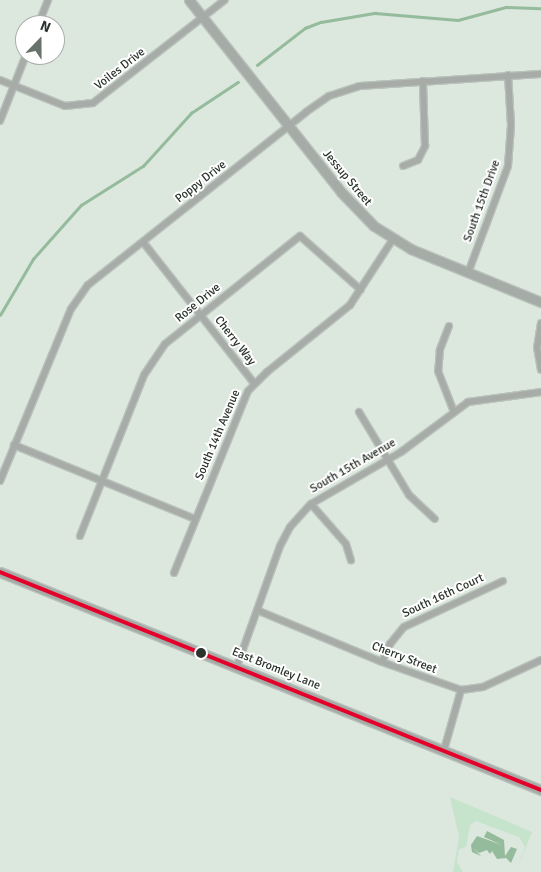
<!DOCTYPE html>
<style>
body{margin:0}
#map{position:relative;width:541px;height:872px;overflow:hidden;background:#dce7de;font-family:Signika,sans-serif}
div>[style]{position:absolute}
.green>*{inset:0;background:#c6e4cb}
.water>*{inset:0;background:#94bb9b}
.stream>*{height:2.5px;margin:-1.25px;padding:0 1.25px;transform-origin:1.25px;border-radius:1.25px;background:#94bb9b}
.roads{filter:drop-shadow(1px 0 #b9c2bb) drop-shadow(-1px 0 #b9c2bb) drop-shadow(0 1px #b9c2bb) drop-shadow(0 -1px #b9c2bb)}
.street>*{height:6px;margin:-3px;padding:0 3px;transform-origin:3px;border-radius:3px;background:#a7aca8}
.secondary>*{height:9px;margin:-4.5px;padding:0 4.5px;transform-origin:4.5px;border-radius:4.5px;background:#a5aba7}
.bus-1>*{height:4px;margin:-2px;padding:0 2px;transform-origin:2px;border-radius:2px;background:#e4002b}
.dots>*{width:14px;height:14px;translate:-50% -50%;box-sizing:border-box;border:2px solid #fff;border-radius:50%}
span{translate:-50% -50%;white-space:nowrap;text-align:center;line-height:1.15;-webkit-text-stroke:4px #fff;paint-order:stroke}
.street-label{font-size:12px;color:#2b332c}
.north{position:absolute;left:15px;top:15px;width:50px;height:50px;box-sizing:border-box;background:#fff;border:1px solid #aaadab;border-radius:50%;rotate:22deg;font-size:14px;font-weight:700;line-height:20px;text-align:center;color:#2b332c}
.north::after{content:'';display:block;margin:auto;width:18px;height:22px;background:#69726a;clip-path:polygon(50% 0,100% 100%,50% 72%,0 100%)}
</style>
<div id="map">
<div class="green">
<i style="clip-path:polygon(450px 797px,532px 832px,516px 872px,525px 847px,519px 837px,476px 821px,470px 825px,466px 847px,459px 849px,457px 862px,463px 872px,453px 872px,459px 837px)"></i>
</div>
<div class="water">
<i style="clip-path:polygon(487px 831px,504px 840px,505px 856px,511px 847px,517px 849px,511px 863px,506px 858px,497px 859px,492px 851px,490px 854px,487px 850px,479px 853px,473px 848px,481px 856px,472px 852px,471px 845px,477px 836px,502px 845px,484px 837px)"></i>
</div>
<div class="stream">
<i style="left:257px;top:65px;width:61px;rotate:-37.6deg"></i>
<i style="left:305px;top:28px;width:17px;rotate:-21deg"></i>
<i style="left:321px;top:22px;width:55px;rotate:-9.5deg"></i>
<i style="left:375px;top:13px;width:83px;rotate:4.8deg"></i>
<i style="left:458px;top:20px;width:50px;rotate:-15.2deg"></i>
<i style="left:506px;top:7px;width:35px;rotate:2deg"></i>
<i style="left:0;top:315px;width:65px;rotate:-59.5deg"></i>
<i style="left:33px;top:259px;width:72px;rotate:-48.4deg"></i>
<i style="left:81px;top:205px;width:73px;rotate:-32.2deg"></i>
<i style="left:143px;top:166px;width:72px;rotate:-47.8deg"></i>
<i style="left:191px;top:113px;width:56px;rotate:-33.4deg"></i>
</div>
<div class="roads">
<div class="street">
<i style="left:38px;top:25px;width:27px;rotate:-68deg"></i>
<i style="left:0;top:80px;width:70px;rotate:21.8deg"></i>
<i style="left:65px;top:106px;width:28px;rotate:-6deg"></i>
<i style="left:93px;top:103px;width:167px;rotate:-38deg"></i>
<i style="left:0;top:121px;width:71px;rotate:-68.5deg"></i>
<i style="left:403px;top:166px;width:16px;rotate:-22deg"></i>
<i style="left:418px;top:160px;width:16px;rotate:-63deg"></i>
<i style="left:425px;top:146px;width:65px;rotate:-91.8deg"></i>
<i style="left:143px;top:242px;width:179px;rotate:51.8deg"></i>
<i style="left:468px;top:273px;width:114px;rotate:-69.5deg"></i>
<i style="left:508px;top:166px;width:41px;rotate:-85.8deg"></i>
<i style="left:511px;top:125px;width:50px;rotate:-93.4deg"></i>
<i style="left:541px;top:323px;width:24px;rotate:99deg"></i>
<i style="left:537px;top:347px;width:23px;rotate:80deg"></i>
<i style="left:449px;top:326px;width:26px;rotate:111deg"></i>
<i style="left:440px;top:350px;width:21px;rotate:95deg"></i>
<i style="left:438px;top:371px;width:44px;rotate:68.7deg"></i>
<i style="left:359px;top:412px;width:97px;rotate:58.9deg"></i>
<i style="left:409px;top:495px;width:35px;rotate:43deg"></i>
<i style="left:14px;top:445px;width:196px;rotate:22.2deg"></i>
<i style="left:0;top:481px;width:186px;rotate:-67.6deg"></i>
<i style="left:71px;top:309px;width:29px;rotate:-55deg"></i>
<i style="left:88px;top:285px;width:278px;rotate:-38.4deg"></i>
<i style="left:306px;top:112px;width:28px;rotate:-35deg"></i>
<i style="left:329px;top:96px;width:32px;rotate:-18deg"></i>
<i style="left:359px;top:86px;width:182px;rotate:-3.8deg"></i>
<i style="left:311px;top:504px;width:53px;rotate:48.8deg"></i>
<i style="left:346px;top:544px;width:17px;rotate:73deg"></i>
<i style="left:80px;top:536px;width:173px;rotate:-68.3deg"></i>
<i style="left:144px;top:375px;width:37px;rotate:-56deg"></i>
<i style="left:165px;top:344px;width:173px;rotate:-38.7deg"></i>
<i style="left:300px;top:236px;width:81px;rotate:41.5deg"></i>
<i style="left:174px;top:573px;width:196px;rotate:-67.9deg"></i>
<i style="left:248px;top:391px;width:27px;rotate:-45deg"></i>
<i style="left:267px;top:372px;width:107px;rotate:-38.9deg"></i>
<i style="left:350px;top:305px;width:79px;rotate:-56.9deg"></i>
<i style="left:259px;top:611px;width:133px;rotate:22.5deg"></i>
<i style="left:382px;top:662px;width:84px;rotate:19.5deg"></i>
<i style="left:461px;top:690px;width:22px;rotate:-8deg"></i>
<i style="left:483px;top:687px;width:64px;rotate:-25deg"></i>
<i style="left:382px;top:662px;width:20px;rotate:-66deg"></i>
<i style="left:390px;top:644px;width:22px;rotate:-51deg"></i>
<i style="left:404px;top:627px;width:109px;rotate:-24.9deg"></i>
<i style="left:237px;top:666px;width:127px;rotate:-70.3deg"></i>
<i style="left:280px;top:546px;width:21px;rotate:-62deg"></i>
<i style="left:290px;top:527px;width:31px;rotate:-48deg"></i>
<i style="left:311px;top:504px;width:104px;rotate:-30deg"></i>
<i style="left:401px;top:452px;width:84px;rotate:-36.7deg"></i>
<i style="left:468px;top:402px;width:74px;rotate:-7.8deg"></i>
<i style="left:444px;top:750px;width:62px;rotate:-74.2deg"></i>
</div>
<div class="secondary">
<i style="left:189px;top:0;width:245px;rotate:51.6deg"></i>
<i style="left:341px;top:192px;width:47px;rotate:45.9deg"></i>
<i style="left:374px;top:226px;width:44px;rotate:31.9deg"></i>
<i style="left:411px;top:249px;width:140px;rotate:22.2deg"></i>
<i style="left:0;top:572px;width:583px;rotate:21.95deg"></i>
</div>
</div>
<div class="bus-1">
<i style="left:0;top:572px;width:583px;rotate:21.95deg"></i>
</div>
<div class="dots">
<i style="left:201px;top:653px;background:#2b332c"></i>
</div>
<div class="street-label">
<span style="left:120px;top:69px;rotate:-38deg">Voiles Drive</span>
<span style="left:347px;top:178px;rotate:50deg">Jessup Street</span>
<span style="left:201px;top:182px;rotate:-38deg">Poppy Drive</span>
<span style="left:482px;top:201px;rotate:-70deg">South 15th Drive</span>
<span style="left:198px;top:303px;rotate:-39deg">Rose Drive</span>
<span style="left:235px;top:341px;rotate:52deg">Cherry Way</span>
<span style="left:218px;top:435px;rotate:-67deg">South 14th Avenue</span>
<span style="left:353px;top:466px;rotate:-30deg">South 15th Avenue</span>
<span style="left:443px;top:596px;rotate:-25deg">South 16th Court</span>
<span style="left:404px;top:658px;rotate:21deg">Cherry Street</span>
<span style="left:276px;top:669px;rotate:22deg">East Bromley Lane</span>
</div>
<div class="north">N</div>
</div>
